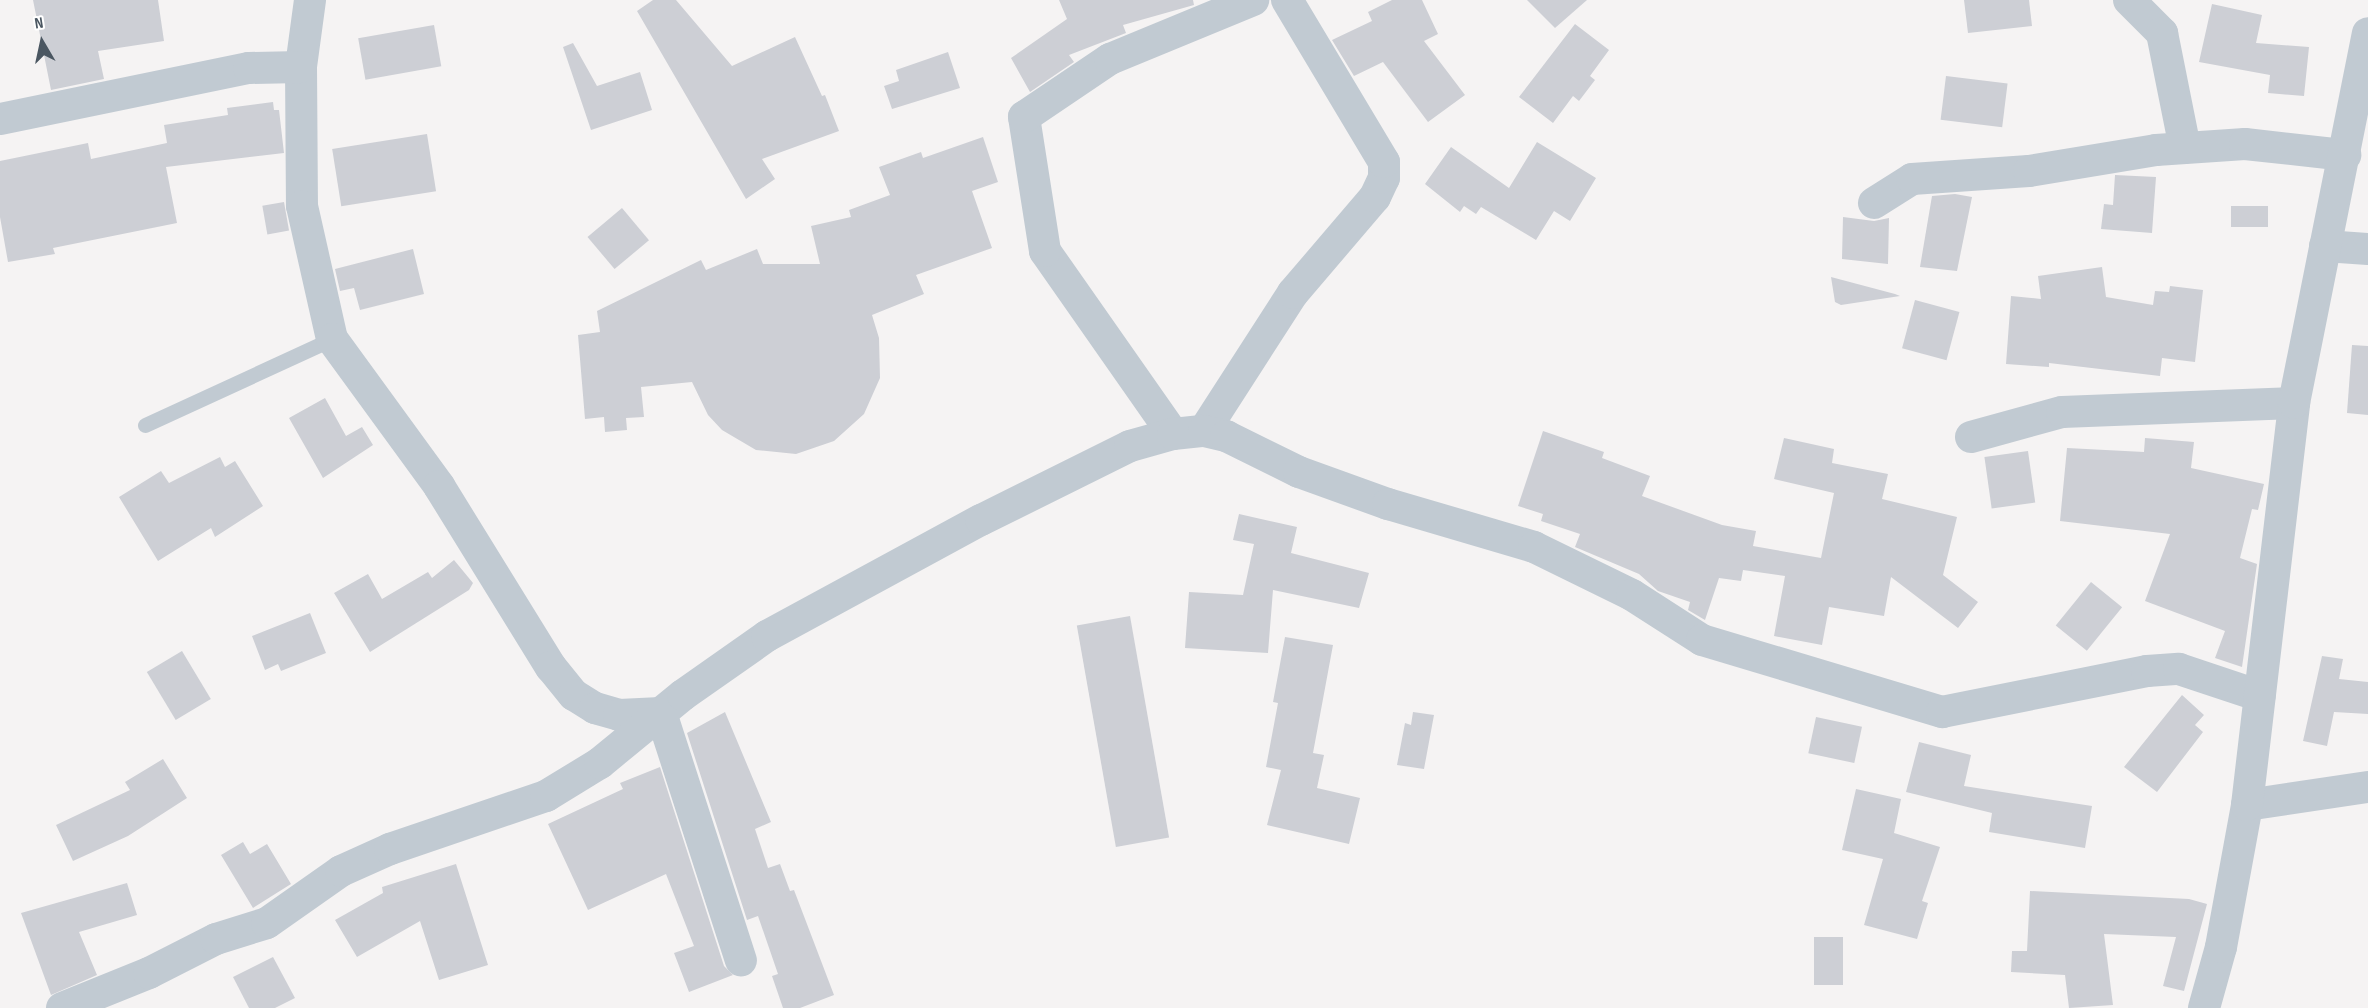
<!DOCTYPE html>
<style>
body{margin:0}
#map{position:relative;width:2368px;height:1008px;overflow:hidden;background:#f5f3f3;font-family:"Sofia Sans Condensed",sans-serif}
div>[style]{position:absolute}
.building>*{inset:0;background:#cdcfd5;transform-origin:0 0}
.service>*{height:15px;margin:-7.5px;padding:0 7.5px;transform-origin:7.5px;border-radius:7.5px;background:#c1cad2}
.minor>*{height:32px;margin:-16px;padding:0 16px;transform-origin:16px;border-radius:16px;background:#c1cad2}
span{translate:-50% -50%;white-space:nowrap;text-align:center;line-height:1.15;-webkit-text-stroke:4.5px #fff;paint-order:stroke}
.north{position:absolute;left:12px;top:12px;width:60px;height:60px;-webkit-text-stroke:4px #fff;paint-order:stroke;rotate:351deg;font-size:16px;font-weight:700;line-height:24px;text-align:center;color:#4a5661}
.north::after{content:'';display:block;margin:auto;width:21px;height:27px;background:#4a5661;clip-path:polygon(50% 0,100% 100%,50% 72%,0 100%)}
</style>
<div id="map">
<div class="building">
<i style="clip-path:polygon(33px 0,158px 0,164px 41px,98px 51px,104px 79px,51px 90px)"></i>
<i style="clip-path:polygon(653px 0,676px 0,732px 66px,795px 37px,822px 96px,825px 95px,839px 131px,762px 159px,775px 179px,746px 199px,637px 11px)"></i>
<i style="clip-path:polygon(1059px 0,1193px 0,1194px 5px,1123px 25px,1126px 33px,1069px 55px,1074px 62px,1030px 92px,1011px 58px,1067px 19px)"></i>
<i style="clip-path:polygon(1392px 0,1422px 0,1438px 34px,1424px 41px,1465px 95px,1428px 122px,1383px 62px,1354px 76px,1332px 40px,1372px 21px,1368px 12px)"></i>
<i style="clip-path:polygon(1527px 0,1587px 0,1555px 28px)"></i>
<i style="clip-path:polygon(1964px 0,2029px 0,2032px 26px,1968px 33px)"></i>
<i style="clip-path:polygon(2212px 4px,2262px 15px,2256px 43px,2309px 47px,2304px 96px,2268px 93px,2270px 75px,2199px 62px)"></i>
<i style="clip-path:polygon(1575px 24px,1609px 50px,1590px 76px,1595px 80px,1579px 101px,1573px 96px,1553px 123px,1519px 97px)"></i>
<i style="left:434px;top:25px;width:42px;height:77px;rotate:80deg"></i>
<i style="clip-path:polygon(573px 43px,597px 86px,640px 72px,652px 110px,591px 130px,563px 47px)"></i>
<i style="clip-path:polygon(948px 52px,960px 88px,892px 109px,884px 86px,899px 81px,896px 70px)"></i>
<i style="left:1946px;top:76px;width:62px;height:44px;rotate:7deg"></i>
<i style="clip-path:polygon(273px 102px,274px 110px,279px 110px,284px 153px,166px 167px,177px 223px,53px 248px,55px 254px,8px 262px,0 217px,0 161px,88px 143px,91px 159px,167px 143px,164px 125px,228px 115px,227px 108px)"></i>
<i style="left:427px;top:134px;width:58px;height:96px;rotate:81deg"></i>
<i style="clip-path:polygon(983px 137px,998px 182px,972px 191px,992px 248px,916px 275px,924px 294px,872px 315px,879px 338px,880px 378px,864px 414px,834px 441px,796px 454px,756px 450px,722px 430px,708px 415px,692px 382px,641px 387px,644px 417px,626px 418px,627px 430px,605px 432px,604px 417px,585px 419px,578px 335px,600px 332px,597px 311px,701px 260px,706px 270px,757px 249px,763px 264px,820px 264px,811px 226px,851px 217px,849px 210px,890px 195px,879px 167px,921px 152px,923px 158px)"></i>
<i style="clip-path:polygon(1537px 142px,1596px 178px,1570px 221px,1554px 211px,1536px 240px,1481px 207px,1476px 214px,1464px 206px,1460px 212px,1425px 184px,1451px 147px,1509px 188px)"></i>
<i style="clip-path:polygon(2115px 175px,2156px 177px,2152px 233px,2101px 229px,2104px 204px,2113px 205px)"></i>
<i style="clip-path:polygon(1955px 194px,1972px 197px,1957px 271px,1920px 267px,1932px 196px)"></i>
<i style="left:284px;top:202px;width:29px;height:22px;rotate:80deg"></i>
<i style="left:2231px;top:206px;width:37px;height:21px"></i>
<i style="left:622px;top:208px;width:42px;height:45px;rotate:50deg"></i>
<i style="clip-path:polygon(1843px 217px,1874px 221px,1889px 218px,1888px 264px,1842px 259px)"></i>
<i style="clip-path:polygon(413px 249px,424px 294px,360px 310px,354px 288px,340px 291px,335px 269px)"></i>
<i style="clip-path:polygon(2102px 267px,2106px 297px,2153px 305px,2155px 291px,2169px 292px,2170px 286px,2203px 290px,2195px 362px,2162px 358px,2160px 376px,2049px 363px,2049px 367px,2006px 364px,2011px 296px,2041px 299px,2038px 276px)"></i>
<i style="clip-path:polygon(1831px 277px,1895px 294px,1900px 296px,1841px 305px,1835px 302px)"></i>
<i style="left:1915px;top:300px;width:46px;height:50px;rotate:15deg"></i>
<i style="clip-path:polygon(2352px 345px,2368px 346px,2368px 415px,2347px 413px)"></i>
<i style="clip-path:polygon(325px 398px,346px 436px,362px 427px,373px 445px,323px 478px,289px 418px)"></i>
<i style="clip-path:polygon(1543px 431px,1604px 452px,1602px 458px,1650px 476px,1642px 496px,1722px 525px,1756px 531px,1753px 546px,1821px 558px,1834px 493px,1774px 479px,1784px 438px,1834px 449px,1832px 463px,1888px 474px,1882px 499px,1957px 517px,1943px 575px,1978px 602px,1958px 628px,1891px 577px,1884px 616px,1829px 607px,1822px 645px,1774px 636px,1785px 576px,1743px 570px,1741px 581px,1719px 578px,1705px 620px,1688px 610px,1690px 602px,1658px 591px,1639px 574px,1575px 547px,1580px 534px,1541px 521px,1543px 514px,1518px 506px)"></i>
<i style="clip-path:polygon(2145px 438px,2194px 442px,2191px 468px,2264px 484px,2258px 510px,2252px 509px,2240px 558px,2257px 564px,2242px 667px,2215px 658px,2225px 631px,2145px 601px,2170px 534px,2060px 521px,2067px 448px,2144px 452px)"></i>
<i style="left:2028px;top:451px;width:52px;height:44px;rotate:82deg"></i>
<i style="clip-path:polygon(220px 457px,225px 467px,235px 461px,263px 506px,215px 537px,211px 528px,158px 561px,119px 497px,161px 471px,169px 483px)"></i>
<i style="clip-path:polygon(1239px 514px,1297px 527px,1291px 553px,1369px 573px,1359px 608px,1273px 590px,1268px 653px,1185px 648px,1189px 592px,1243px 595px,1254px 544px,1233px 540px)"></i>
<i style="clip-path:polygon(454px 560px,473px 583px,469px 590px,370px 652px,334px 593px,368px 574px,382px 599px,428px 572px,432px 578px)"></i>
<i style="left:2091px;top:582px;width:40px;height:56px;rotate:39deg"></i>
<i style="clip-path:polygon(310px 613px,326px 653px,281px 671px,278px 664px,265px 670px,252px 636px)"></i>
<i style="left:1130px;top:616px;width:225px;height:54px;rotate:80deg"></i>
<i style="clip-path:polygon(1285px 637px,1333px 645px,1313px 753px,1324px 755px,1317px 788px,1360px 798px,1349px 844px,1267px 825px,1281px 770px,1266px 767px,1278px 703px,1273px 702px)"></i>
<i style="left:182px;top:651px;width:56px;height:41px;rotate:59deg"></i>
<i style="clip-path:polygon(2322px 656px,2343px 659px,2339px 679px,2368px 682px,2368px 714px,2334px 712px,2327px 746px,2303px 741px)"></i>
<i style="clip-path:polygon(2182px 695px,2204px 715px,2195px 725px,2203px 732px,2157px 792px,2124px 767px)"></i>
<i style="clip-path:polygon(725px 712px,771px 822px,755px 829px,768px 868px,780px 864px,790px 891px,794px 890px,834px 995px,800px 1008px,783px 1008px,772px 976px,778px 974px,758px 916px,747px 920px,687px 733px)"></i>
<i style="clip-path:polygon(1413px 712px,1434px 715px,1424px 769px,1397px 765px,1405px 723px,1411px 725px)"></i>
<i style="left:1816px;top:717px;width:47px;height:37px;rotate:12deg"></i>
<i style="clip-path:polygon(1919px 742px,1971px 755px,1964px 786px,2092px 806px,2085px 848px,1989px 832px,1992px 813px,1906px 792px)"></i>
<i style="clip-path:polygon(163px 759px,187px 798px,128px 836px,73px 861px,56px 825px,130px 790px,125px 782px)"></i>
<i style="clip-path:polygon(660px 767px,724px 966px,733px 975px,689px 992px,674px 953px,694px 946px,666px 874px,588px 910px,548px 824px,623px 789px,620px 783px)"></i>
<i style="clip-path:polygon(1856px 789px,1901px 799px,1894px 833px,1940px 847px,1922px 901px,1928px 903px,1917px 939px,1864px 925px,1883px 859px,1842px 850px)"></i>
<i style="clip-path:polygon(243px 842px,250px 854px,267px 844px,291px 884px,253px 908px,221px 855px)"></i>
<i style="clip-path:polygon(456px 864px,488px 965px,439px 980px,420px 921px,357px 957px,335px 920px,383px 893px,382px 887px)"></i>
<i style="clip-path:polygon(127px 883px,137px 915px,79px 932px,97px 975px,51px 995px,21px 913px)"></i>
<i style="clip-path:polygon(2030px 891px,2189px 899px,2207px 904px,2184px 991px,2163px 986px,2176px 937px,2104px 934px,2113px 1005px,2069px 1008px,2065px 975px,2011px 972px,2012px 951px,2027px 951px)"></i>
<i style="left:1814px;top:937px;width:29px;height:48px"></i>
<i style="clip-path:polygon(273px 957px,295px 998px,275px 1008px,249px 1008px,233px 977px)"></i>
</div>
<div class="service">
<i style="left:145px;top:425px;width:206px;rotate:-24.7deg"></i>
</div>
<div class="minor">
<i style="left:310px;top:0;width:68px;rotate:97.7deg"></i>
<i style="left:301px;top:67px;width:139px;rotate:89.6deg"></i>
<i style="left:302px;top:206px;width:136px;rotate:77.3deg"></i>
<i style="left:332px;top:339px;width:182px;rotate:53.9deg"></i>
<i style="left:439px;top:486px;width:213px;rotate:58.3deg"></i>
<i style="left:551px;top:667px;width:36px;rotate:51deg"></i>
<i style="left:574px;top:695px;width:25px;rotate:32deg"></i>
<i style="left:595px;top:708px;width:25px;rotate:16deg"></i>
<i style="left:619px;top:715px;width:42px;rotate:-2.7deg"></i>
<i style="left:2129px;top:0;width:47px;rotate:45deg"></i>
<i style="left:2162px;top:33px;width:117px;rotate:78.7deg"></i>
<i style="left:0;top:119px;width:254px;rotate:-11.6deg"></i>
<i style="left:249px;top:68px;width:52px;rotate:-1.1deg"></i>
<i style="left:1874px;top:203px;width:45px;rotate:-32.3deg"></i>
<i style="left:1912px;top:179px;width:117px;rotate:-3.9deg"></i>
<i style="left:2029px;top:171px;width:129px;rotate:-9.4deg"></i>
<i style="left:2156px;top:150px;width:89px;rotate:-3.9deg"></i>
<i style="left:2245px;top:144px;width:101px;rotate:6.3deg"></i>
<i style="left:2325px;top:246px;width:43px;rotate:4deg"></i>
<i style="left:1204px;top:431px;width:164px;rotate:-57.2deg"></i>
<i style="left:1293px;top:293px;width:126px;rotate:-49.5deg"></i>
<i style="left:1375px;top:197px;width:21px;rotate:-65deg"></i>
<i style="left:1384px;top:178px;width:16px;rotate:-90deg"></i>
<i style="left:1384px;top:162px;width:189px;rotate:-120.9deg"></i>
<i style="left:1173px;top:434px;width:223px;rotate:-125deg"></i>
<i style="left:1045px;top:251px;width:136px;rotate:-98.9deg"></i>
<i style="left:1024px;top:117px;width:104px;rotate:-34deg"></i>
<i style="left:1110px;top:59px;width:155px;rotate:-22.4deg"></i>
<i style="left:1971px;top:437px;width:94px;rotate:-15.4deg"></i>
<i style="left:2062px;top:412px;width:232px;rotate:-2.2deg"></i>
<i style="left:661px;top:713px;width:260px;rotate:72.1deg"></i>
<i style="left:2247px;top:805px;width:122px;rotate:-8.5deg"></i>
<i style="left:62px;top:1008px;width:94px;rotate:-21.9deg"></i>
<i style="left:149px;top:973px;width:75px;rotate:-26.9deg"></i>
<i style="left:216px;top:939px;width:53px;rotate:-17.4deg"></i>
<i style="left:267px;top:923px;width:90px;rotate:-35.1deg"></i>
<i style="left:341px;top:871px;width:54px;rotate:-24.2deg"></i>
<i style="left:390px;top:849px;width:165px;rotate:-18.8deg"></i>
<i style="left:546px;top:796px;width:63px;rotate:-31.4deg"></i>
<i style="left:600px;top:763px;width:107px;rotate:-39.3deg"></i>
<i style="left:683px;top:695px;width:103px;rotate:-35.1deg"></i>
<i style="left:767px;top:636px;width:243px;rotate:-28.5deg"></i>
<i style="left:981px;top:520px;width:166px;rotate:-26.4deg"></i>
<i style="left:1130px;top:446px;width:45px;rotate:-15.6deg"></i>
<i style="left:1173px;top:434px;width:31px;rotate:-6deg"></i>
<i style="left:1204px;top:431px;width:23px;rotate:13deg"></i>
<i style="left:1226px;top:436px;width:81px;rotate:26.3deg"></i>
<i style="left:1299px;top:472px;width:95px;rotate:19.8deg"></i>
<i style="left:1388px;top:504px;width:152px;rotate:16.4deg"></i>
<i style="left:1534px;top:547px;width:109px;rotate:26.1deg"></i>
<i style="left:1632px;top:595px;width:83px;rotate:32.7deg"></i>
<i style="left:1702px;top:640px;width:251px;rotate:16.7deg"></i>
<i style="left:1942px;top:712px;width:209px;rotate:-11.3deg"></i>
<i style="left:2147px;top:671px;width:32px;rotate:-4deg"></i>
<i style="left:2179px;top:669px;width:85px;rotate:18.4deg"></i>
<i style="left:2204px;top:1008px;width:63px;rotate:-74.4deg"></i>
<i style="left:2221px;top:947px;width:144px;rotate:-79.6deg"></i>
<i style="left:2247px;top:805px;width:405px;rotate:-83.3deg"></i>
<i style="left:2294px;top:403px;width:377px;rotate:-78.7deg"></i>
</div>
<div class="north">N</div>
</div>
